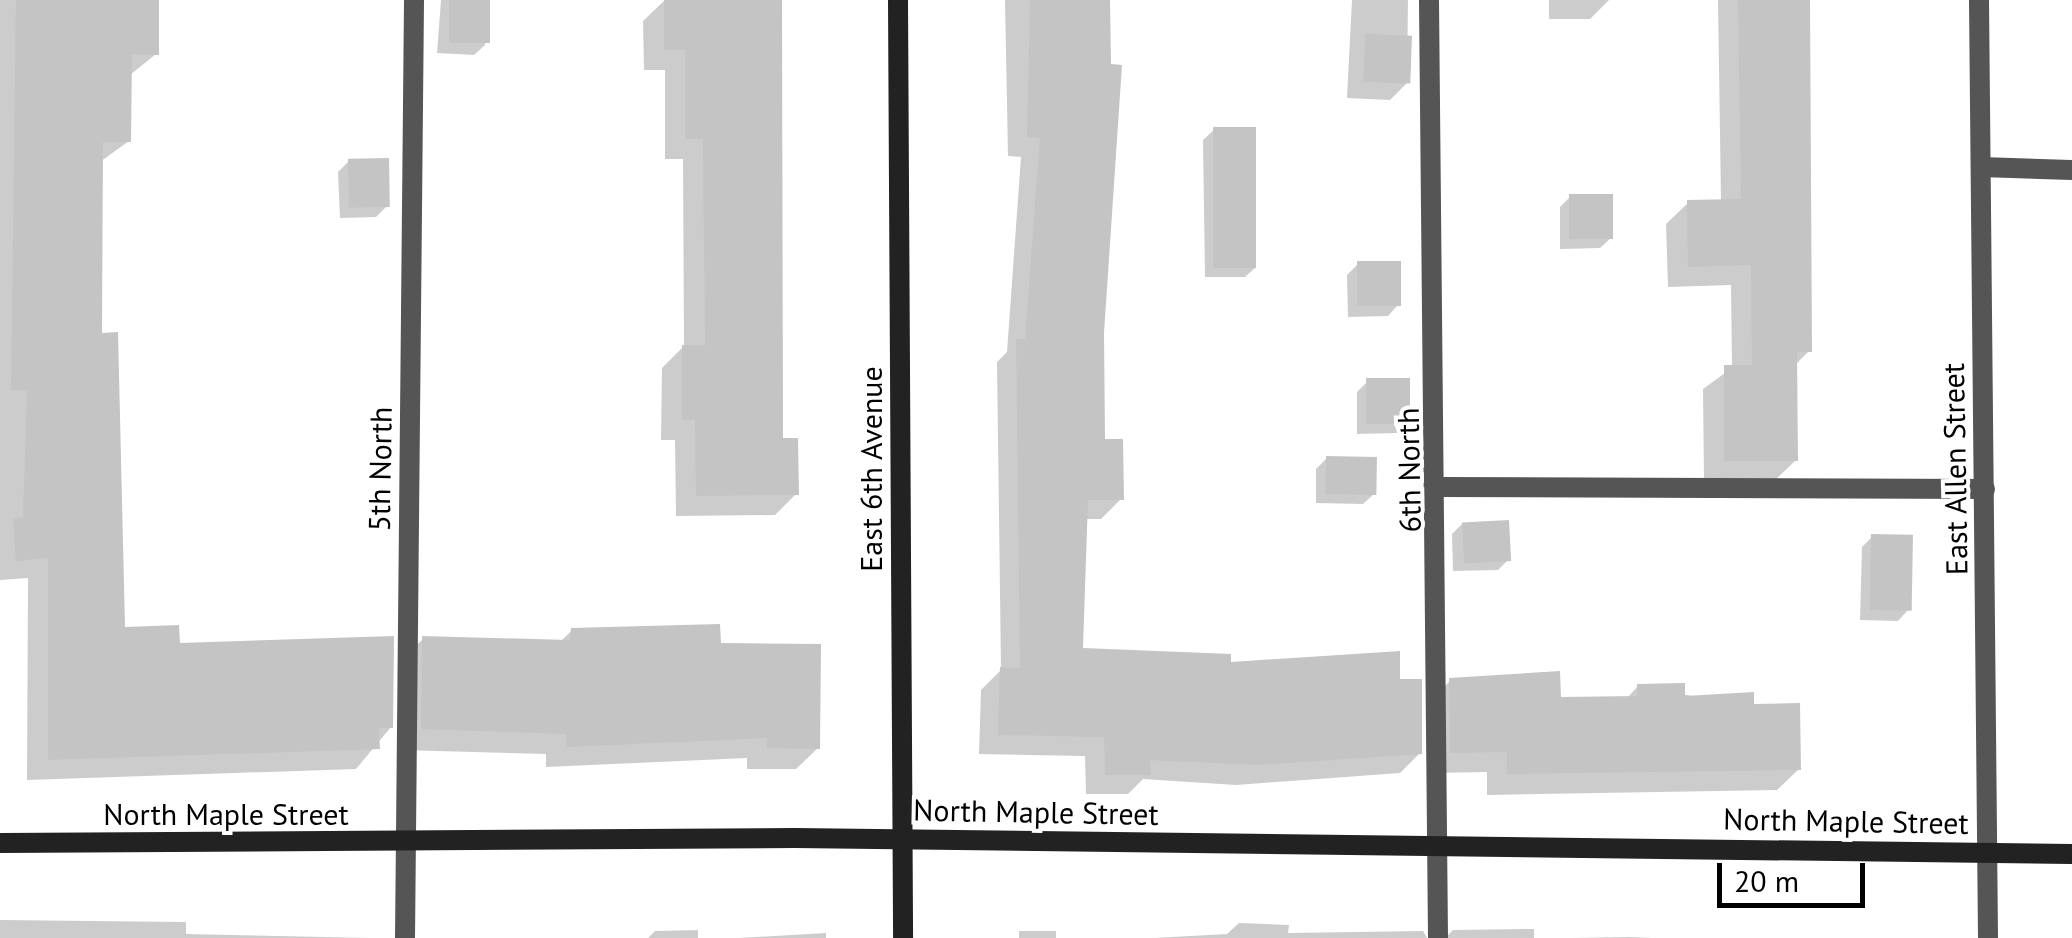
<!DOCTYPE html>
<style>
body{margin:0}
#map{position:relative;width:2072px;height:938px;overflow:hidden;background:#fff;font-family:"PT Sans",sans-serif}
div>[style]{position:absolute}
.shadow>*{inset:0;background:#0003;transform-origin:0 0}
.building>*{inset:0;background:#c4c4c4;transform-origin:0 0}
.lane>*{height:20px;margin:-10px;padding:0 10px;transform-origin:10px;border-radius:10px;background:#555}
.street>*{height:20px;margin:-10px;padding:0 10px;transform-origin:10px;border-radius:10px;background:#555}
.secondary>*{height:20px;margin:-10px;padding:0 10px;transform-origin:10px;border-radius:10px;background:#222}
span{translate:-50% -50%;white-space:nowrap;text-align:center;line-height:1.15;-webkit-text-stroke:8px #fff;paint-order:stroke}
.street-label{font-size:30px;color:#000}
.scale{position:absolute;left:1717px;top:863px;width:148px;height:45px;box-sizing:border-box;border:5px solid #000;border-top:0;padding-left:12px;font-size:30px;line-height:35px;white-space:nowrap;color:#000;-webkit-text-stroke:8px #fff;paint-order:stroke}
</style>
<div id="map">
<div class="shadow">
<i style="clip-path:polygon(0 0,157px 0,156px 54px,130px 75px,129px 141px,100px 162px,100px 335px,122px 630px,391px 727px,356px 769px,27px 780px,28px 578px,0 580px)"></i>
<i style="clip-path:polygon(441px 0,488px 0,485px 45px,474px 55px,437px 53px)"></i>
<i style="clip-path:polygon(665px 0,782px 0,781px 440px,796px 494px,775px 515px,676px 516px,675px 440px,661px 440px,662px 368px,684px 346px,683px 159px,665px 159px,665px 70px,644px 70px,643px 21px)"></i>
<i style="clip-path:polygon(1005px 0,1110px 0,1108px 67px,1119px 67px,1104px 244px,1103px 442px,1121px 499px,1101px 519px,1085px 519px,1080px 651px,1398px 681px,1420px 753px,1400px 773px,1236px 785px,1143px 779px,1128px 794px,1086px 794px,1085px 756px,979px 754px,981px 690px,1001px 670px,997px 362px,1007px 352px,1021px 157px,1008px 156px)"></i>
<i style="clip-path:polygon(1352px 0,1408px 0,1407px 83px,1390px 100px,1347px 98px)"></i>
<i style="clip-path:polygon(1549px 0,1609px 0,1590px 19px,1549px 19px)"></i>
<i style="clip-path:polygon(1718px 0,1807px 0,1809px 351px,1795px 365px,1796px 460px,1774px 481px,1704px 481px,1703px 389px,1732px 368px,1731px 285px,1668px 287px,1666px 224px,1688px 203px,1721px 202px)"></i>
<i style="clip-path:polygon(1214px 130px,1256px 267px,1245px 277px,1205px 277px,1203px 140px)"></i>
<i style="clip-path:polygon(349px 161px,387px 206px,376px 217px,340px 218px,338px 172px)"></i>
<i style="clip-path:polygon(1570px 197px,1611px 238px,1600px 248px,1560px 249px,1560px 207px)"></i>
<i style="clip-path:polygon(1358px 264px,1398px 305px,1388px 316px,1348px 317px,1347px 275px)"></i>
<i style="clip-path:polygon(1368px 381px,1407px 423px,1397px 433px,1357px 434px,1357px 392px)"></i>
<i style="clip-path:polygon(1327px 458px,1374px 494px,1363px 504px,1316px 503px,1316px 469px)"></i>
<i style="clip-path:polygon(1463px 523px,1508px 560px,1498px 570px,1453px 571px,1452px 534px)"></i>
<i style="clip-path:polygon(1872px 537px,1908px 610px,1898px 621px,1860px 620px,1862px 547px)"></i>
<i style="clip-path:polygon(572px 630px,718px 645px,818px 748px,796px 769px,747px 769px,747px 758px,546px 767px,546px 754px,401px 750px,401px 660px,423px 639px,560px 642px)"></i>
<i style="clip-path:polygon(1450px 681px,1558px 699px,1626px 699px,1638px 686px,1752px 707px,1799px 769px,1777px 790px,1487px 795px,1487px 772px,1430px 773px,1429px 702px)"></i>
<i style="clip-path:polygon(0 920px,186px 922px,186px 934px,370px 938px,0 938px)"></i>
<i style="clip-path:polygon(1239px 923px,1289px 925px,1288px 933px,1423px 931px,1427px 938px,1154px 938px,1227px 934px)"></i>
<i style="clip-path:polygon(1534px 929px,1534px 938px,1445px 938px,1453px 930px)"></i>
<i style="clip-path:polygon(698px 930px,698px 938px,648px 938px,655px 931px)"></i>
<i style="left:1019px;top:931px;width:37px;height:9px"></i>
<i style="clip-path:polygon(826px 933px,826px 938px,738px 938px)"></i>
<i style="clip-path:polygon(1630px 937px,1653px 938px,1573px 938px)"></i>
</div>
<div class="building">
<i style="clip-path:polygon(16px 0,159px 0,159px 55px,132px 55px,131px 142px,103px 142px,102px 333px,118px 332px,125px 627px,179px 625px,180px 643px,394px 636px,393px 728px,379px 728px,380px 749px,48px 760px,48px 558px,16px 561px,13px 518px,23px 517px,27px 390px,11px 390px)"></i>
<i style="left:449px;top:0;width:41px;height:43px"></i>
<i style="clip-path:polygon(664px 0,782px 0,783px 438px,798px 438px,799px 495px,696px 496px,695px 420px,682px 420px,682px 345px,705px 345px,703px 139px,685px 139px,685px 50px,664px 50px)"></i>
<i style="clip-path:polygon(1030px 0,1110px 0,1111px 64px,1122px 65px,1104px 333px,1105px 439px,1123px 439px,1124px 500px,1088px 500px,1083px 648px,1231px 654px,1231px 662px,1400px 651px,1400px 679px,1422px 679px,1422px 754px,1258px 765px,1150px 760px,1151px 775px,1105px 775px,1104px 737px,998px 735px,1000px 667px,1020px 668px,1016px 339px,1025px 339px,1040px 138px,1027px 137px)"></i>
<i style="clip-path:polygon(1738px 0,1810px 0,1812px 352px,1797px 352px,1798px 461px,1724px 461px,1724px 365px,1752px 365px,1751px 265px,1688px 267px,1687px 200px,1741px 199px)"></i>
<i style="left:1365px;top:34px;width:47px;height:48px;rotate:2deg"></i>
<i style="left:1213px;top:127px;width:43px;height:141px"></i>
<i style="left:389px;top:158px;width:49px;height:41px;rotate:89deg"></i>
<i style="left:1569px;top:194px;width:44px;height:45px"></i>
<i style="left:1401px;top:261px;width:45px;height:44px;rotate:90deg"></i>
<i style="left:1366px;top:378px;width:44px;height:46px"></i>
<i style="left:1326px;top:456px;width:51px;height:38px;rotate:1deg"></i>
<i style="left:1509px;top:520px;width:41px;height:47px;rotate:87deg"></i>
<i style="left:1871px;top:534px;width:42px;height:76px;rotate:1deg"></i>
<i style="clip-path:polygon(720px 624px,721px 643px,821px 644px,820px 749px,767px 748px,767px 738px,566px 747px,566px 734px,421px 729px,422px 636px,570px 640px,571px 628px)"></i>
<i style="clip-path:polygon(1560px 671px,1561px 697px,1637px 696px,1637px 684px,1685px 683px,1685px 696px,1754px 692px,1754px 704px,1800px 703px,1801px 770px,1507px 774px,1507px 752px,1450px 753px,1449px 678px)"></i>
</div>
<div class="lane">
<i style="left:1429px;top:0;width:938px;rotate:89.45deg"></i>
<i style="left:1439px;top:487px;width:546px;rotate:0.21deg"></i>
<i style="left:405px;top:938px;width:938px;rotate:-89.45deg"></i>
</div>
<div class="street">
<i style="left:1979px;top:0;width:938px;rotate:89.45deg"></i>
<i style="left:1981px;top:167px;width:91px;rotate:1.9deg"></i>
</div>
<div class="secondary">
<i style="left:898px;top:0;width:938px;rotate:89.69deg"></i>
<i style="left:0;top:843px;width:795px;rotate:-0.36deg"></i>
<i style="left:795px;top:838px;width:1277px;rotate:0.72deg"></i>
</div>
<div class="street-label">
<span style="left:380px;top:469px;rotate:-89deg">5th North</span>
<span style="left:871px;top:469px;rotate:-90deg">East 6th Avenue</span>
<span style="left:1955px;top:469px;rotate:-91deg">East Allen Street</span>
<span style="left:1409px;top:470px;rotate:-91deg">6th North</span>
<span style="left:1036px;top:812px;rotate:1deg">North Maple Street</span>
<span style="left:226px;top:814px">North Maple Street</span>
<span style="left:1846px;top:821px;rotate:1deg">North Maple Street</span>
</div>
<div class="scale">20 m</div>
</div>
